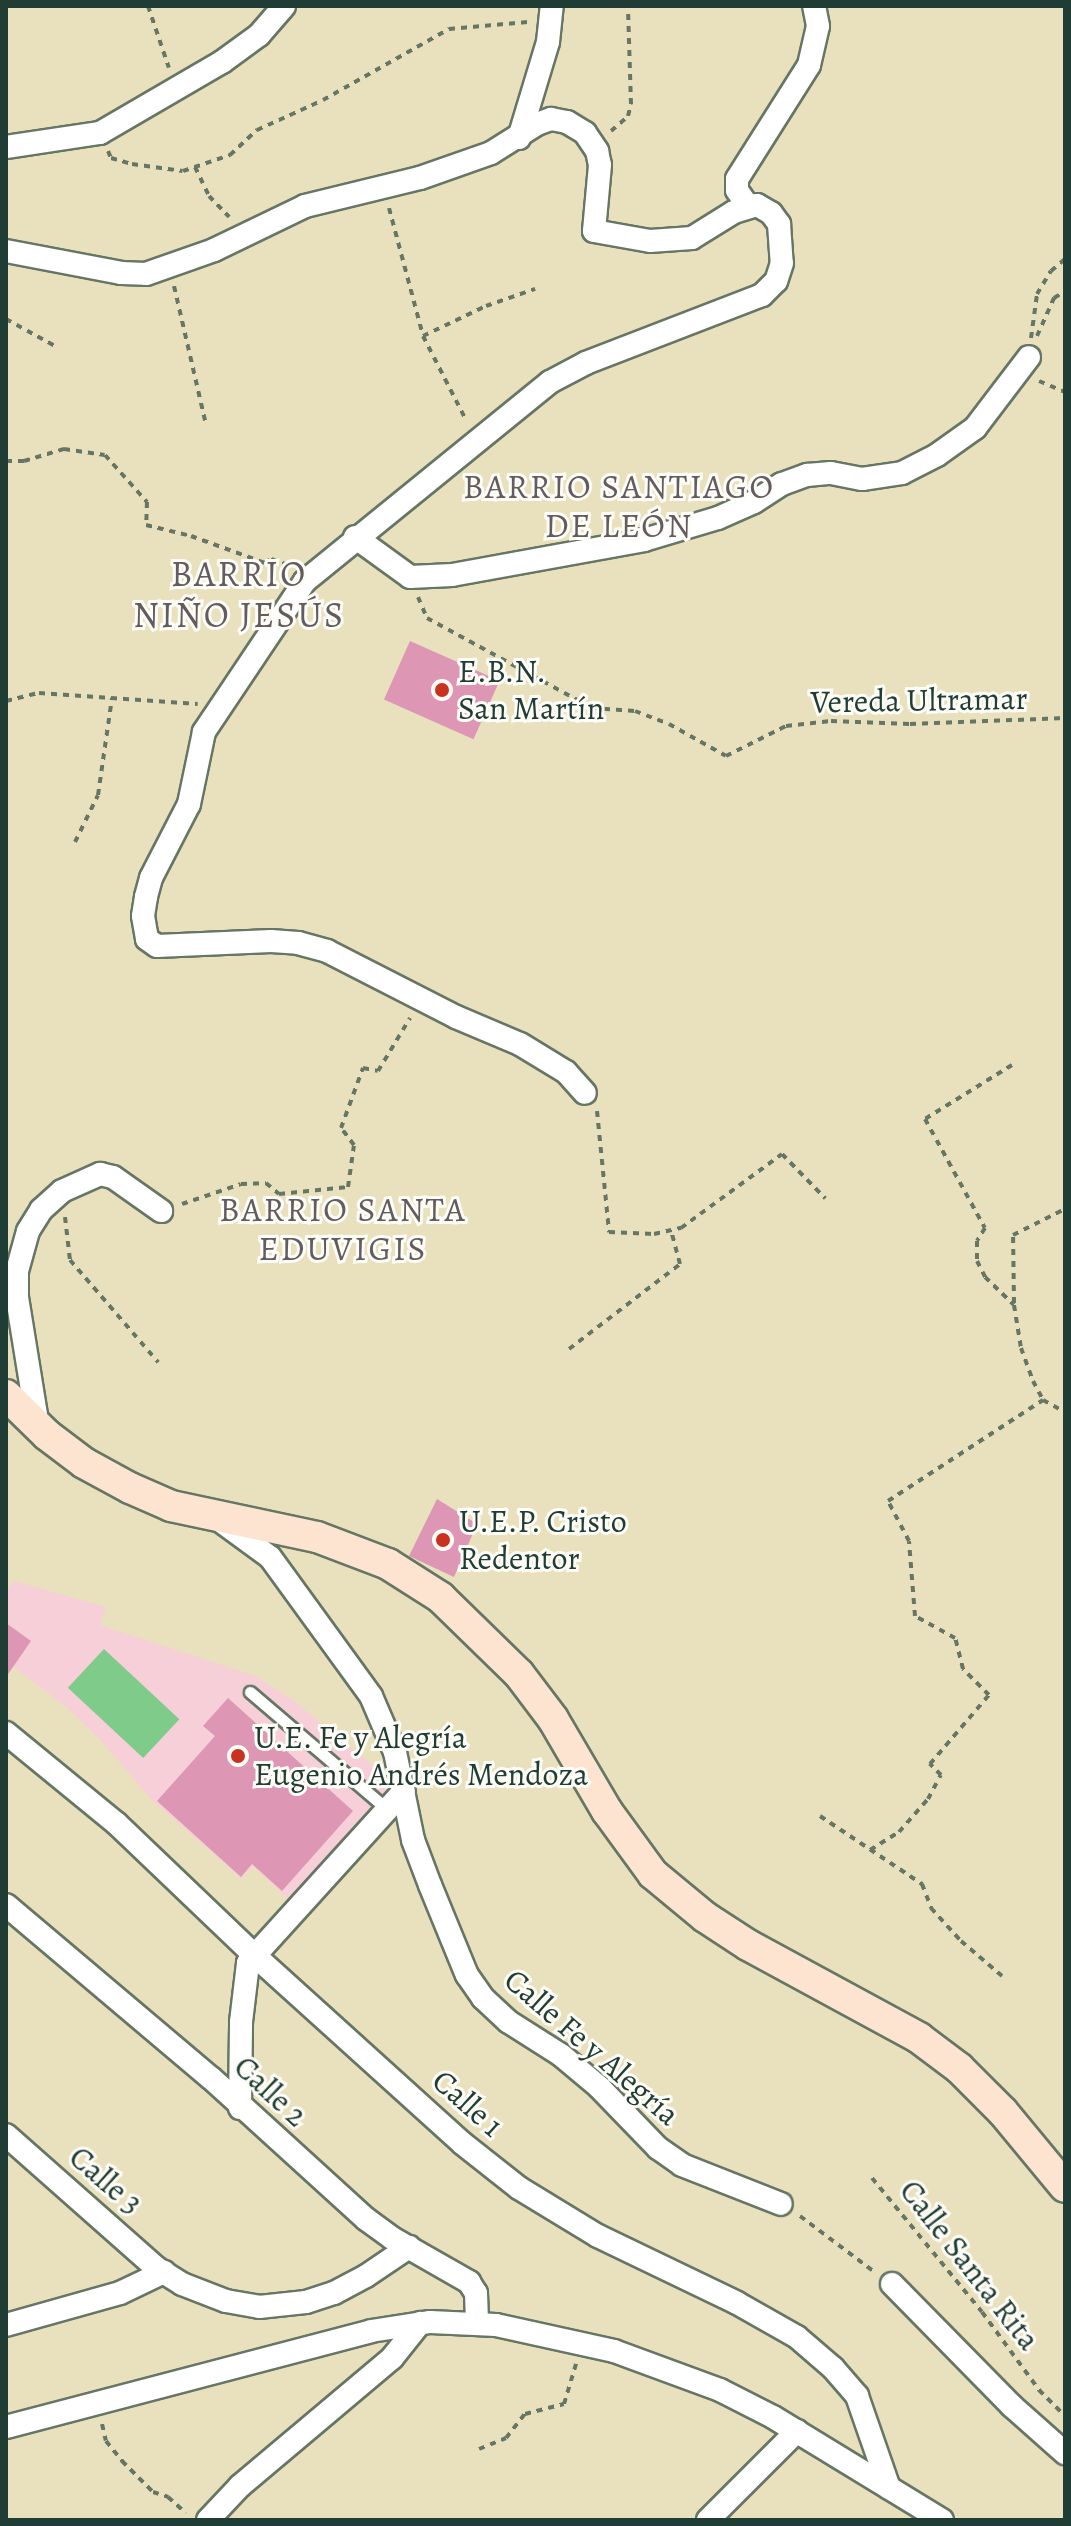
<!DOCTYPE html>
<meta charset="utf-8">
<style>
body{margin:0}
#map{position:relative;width:1071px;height:2526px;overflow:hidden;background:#e9e0bd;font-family:Alegreya,serif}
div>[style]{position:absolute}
.built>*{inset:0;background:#f6cfd8}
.green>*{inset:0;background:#7ecb8a;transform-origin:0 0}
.building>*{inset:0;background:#dd96b3;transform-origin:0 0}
.path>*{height:4px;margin-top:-2px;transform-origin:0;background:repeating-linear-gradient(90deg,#667664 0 6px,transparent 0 12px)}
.roads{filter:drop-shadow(2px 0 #667664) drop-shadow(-2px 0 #667664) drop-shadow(0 2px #667664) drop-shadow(0 -2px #667664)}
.service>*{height:11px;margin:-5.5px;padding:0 5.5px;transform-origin:5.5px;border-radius:5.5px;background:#fff}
.minor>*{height:22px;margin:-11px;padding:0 11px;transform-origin:11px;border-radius:11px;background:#fff}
.secondary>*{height:30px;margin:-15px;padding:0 15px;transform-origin:15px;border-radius:15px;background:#fde4d1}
.dots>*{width:22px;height:22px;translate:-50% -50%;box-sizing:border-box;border:4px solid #fdfcf7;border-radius:50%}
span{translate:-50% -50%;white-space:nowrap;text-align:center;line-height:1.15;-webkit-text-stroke:6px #fdfcf7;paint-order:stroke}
.poi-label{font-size:32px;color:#1f3d34}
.left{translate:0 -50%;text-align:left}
.street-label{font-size:32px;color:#1f3d34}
.neighbourhood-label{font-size:34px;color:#625c60;letter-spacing:2px}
.quarter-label{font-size:36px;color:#625c60;letter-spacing:2px}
.frame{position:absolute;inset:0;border:8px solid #1f3d34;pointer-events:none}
</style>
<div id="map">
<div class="built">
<i style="clip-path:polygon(14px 1581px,106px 1607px,100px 1625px,255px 1676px,293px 1700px,382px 1773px,394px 1788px,288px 1899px,253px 1866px,241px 1878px,153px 1801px,100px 1740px,66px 1707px,6px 1661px,6px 1592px)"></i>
</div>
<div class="green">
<i style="left:104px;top:1649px;width:103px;height:53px;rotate:43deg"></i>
</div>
<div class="building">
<i style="left:410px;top:641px;width:98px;height:64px;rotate:24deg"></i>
<i style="clip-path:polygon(437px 1499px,477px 1524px,454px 1577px,409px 1556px)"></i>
<i style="clip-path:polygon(6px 1623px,31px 1641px,6px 1677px)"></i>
<i style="clip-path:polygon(228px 1698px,353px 1811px,282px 1891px,252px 1864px,241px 1877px,157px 1801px,215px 1736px,203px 1726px)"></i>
</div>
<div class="path">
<i style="left:148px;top:6px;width:65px;rotate:71.3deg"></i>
<i style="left:611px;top:131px;width:23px;rotate:-41deg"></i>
<i style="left:628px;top:116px;width:12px;rotate:-76deg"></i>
<i style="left:631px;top:104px;width:98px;rotate:-91.8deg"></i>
<i style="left:108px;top:151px;width:8px;rotate:67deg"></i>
<i style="left:111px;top:158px;width:22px;rotate:16deg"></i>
<i style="left:132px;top:164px;width:51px;rotate:7.8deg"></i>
<i style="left:183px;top:171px;width:50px;rotate:-18.8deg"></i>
<i style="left:230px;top:155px;width:37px;rotate:-43deg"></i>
<i style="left:257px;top:130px;width:72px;rotate:-24.4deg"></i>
<i style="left:323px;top:100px;width:145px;rotate:-29.4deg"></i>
<i style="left:449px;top:29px;width:79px;rotate:-5.1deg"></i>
<i style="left:195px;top:167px;width:32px;rotate:64deg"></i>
<i style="left:209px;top:196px;width:29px;rotate:46deg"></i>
<i style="left:389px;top:208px;width:132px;rotate:75.1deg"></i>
<i style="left:423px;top:336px;width:94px;rotate:62.9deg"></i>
<i style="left:174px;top:286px;width:138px;rotate:77deg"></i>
<i style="left:6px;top:319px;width:58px;rotate:28.8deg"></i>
<i style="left:423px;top:336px;width:70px;rotate:-25.5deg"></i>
<i style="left:486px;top:306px;width:52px;rotate:-19.1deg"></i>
<i style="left:1037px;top:336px;width:42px;rotate:-65.9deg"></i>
<i style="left:1054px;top:298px;width:13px;rotate:-32deg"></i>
<i style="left:1031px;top:338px;width:44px;rotate:-82.2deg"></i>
<i style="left:1037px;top:294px;width:27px;rotate:-59deg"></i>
<i style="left:1051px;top:271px;width:18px;rotate:-41deg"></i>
<i style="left:1039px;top:381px;width:28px;rotate:23deg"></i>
<i style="left:6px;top:461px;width:18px"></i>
<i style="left:24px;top:461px;width:42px;rotate:-16.7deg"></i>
<i style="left:64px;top:449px;width:41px;rotate:8.3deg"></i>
<i style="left:105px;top:455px;width:63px;rotate:48.2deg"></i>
<i style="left:147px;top:502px;width:23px;rotate:92deg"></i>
<i style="left:146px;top:525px;width:46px;rotate:13.7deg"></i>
<i style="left:191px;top:536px;width:79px;rotate:20deg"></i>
<i style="left:265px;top:563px;width:7px;rotate:-34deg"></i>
<i style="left:271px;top:559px;width:18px;rotate:19deg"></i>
<i style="left:418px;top:597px;width:23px;rotate:67deg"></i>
<i style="left:427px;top:618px;width:188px;rotate:28.6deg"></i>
<i style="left:592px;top:708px;width:43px;rotate:4deg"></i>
<i style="left:635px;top:711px;width:36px;rotate:21deg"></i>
<i style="left:669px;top:724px;width:65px;rotate:29.3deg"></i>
<i style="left:726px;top:756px;width:67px;rotate:-26.6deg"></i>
<i style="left:786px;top:726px;width:45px;rotate:-6.3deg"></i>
<i style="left:831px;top:721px;width:79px;rotate:2.2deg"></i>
<i style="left:910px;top:724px;width:155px;rotate:-2.2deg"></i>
<i style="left:6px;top:701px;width:34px;rotate:-14deg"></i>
<i style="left:39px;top:693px;width:159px;rotate:4deg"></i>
<i style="left:75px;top:842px;width:52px;rotate:-63.9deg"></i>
<i style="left:98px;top:795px;width:98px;rotate:-81.8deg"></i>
<i style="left:1012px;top:1065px;width:102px;rotate:148.2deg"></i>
<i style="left:925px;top:1119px;width:124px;rotate:61.2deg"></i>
<i style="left:985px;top:1228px;width:15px;rotate:122deg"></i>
<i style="left:977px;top:1241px;width:20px;rotate:90deg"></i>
<i style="left:977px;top:1261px;width:18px;rotate:63deg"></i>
<i style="left:985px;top:1277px;width:40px;rotate:44deg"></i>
<i style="left:1014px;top:1305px;width:44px;rotate:80.8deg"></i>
<i style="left:1021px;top:1348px;width:35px;rotate:70deg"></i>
<i style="left:1033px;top:1381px;width:21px;rotate:62deg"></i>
<i style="left:1043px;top:1400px;width:25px;rotate:29deg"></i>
<i style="left:597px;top:1111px;width:122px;rotate:84.3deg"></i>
<i style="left:609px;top:1232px;width:45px;rotate:2.5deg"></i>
<i style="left:654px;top:1234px;width:28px;rotate:-13deg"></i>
<i style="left:681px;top:1228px;width:125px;rotate:-36.2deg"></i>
<i style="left:782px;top:1154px;width:62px;rotate:45.7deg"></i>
<i style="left:182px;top:1204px;width:62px;rotate:-18.7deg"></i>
<i style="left:241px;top:1184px;width:25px;rotate:-2deg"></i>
<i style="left:266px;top:1183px;width:17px;rotate:40deg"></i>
<i style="left:279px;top:1194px;width:69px;rotate:-5.8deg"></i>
<i style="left:348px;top:1187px;width:42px;rotate:-81.9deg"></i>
<i style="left:354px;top:1145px;width:21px;rotate:-127deg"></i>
<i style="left:341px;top:1128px;width:64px;rotate:-69.9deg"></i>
<i style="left:363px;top:1068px;width:15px;rotate:11deg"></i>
<i style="left:378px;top:1071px;width:62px;rotate:-58.9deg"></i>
<i style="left:65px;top:1217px;width:43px;rotate:83.4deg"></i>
<i style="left:70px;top:1260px;width:135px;rotate:49.2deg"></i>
<i style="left:1014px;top:1303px;width:68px;rotate:-90.8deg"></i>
<i style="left:1013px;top:1235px;width:58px;rotate:-26.6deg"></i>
<i style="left:569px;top:1349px;width:140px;rotate:-37.4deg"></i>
<i style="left:680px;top:1264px;width:35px;rotate:-105deg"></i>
<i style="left:820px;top:1816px;width:123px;rotate:33.7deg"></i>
<i style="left:922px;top:1884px;width:26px;rotate:69deg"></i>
<i style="left:931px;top:1908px;width:45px;rotate:47.7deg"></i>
<i style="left:961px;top:1941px;width:54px;rotate:40.5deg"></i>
<i style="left:870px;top:1850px;width:34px;rotate:-32deg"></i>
<i style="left:899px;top:1832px;width:44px;rotate:-48.7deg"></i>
<i style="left:928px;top:1799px;width:27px;rotate:-62deg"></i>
<i style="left:941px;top:1775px;width:16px;rotate:-135deg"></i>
<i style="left:930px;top:1764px;width:91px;rotate:-49.5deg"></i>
<i style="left:989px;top:1695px;width:37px;rotate:-135deg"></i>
<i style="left:963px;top:1669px;width:32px;rotate:-104deg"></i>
<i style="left:955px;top:1638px;width:46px;rotate:-151.2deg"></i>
<i style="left:915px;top:1616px;width:75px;rotate:-94.6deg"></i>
<i style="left:909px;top:1541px;width:45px;rotate:-117.7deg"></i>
<i style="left:888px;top:1501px;width:185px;rotate:-33.1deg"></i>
<i style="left:872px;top:2178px;width:173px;rotate:50.6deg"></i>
<i style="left:982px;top:2312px;width:97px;rotate:53.8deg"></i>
<i style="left:1039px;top:2390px;width:37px;rotate:45deg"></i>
<i style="left:800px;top:2216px;width:95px;rotate:36.9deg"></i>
<i style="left:102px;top:2424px;width:17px;rotate:77deg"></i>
<i style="left:106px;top:2441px;width:26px;rotate:51deg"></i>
<i style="left:122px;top:2461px;width:44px;rotate:45deg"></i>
<i style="left:153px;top:2492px;width:16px;rotate:18deg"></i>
<i style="left:168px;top:2497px;width:24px;rotate:42deg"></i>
<i style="left:479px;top:2449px;width:29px;rotate:-22deg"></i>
<i style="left:506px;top:2438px;width:31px;rotate:-52deg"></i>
<i style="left:525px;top:2414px;width:40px;rotate:-14.4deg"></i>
<i style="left:564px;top:2404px;width:42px;rotate:-73.3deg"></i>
</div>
<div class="roads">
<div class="service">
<i style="left:250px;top:1692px;width:180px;rotate:40.5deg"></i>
</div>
<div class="minor">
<i style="left:519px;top:138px;width:100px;rotate:-73.2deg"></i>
<i style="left:548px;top:42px;width:36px;rotate:-84deg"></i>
<i style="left:6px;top:147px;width:95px;rotate:-8.5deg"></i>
<i style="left:100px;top:133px;width:141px;rotate:-30.2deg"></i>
<i style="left:222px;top:62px;width:46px;rotate:-36.1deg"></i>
<i style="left:259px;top:35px;width:38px;rotate:-49deg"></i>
<i style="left:748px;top:206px;width:19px;rotate:-125deg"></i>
<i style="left:737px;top:190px;width:11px;rotate:-90deg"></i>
<i style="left:737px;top:179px;width:135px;rotate:-57.7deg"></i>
<i style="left:809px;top:65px;width:40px;rotate:-77deg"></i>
<i style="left:818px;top:26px;width:20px;rotate:-101deg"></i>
<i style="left:6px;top:251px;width:117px;rotate:10.8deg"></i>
<i style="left:121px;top:273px;width:25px;rotate:2deg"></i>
<i style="left:146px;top:274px;width:72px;rotate:-19.4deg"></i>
<i style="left:214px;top:250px;width:101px;rotate:-25.8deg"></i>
<i style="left:305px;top:206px;width:118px;rotate:-13.7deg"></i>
<i style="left:420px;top:178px;width:75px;rotate:-19.4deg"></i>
<i style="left:491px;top:153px;width:54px;rotate:-32.2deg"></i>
<i style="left:537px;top:124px;width:15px;rotate:-20deg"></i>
<i style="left:551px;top:119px;width:16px;rotate:11deg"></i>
<i style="left:567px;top:122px;width:21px;rotate:31deg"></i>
<i style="left:585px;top:133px;width:22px;rotate:56deg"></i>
<i style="left:597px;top:151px;width:14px;rotate:78deg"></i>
<i style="left:600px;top:165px;width:66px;rotate:95.2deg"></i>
<i style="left:594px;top:231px;width:57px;rotate:10.1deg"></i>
<i style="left:650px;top:241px;width:42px;rotate:-4.1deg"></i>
<i style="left:692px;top:238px;width:49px;rotate:-31.8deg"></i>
<i style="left:734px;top:212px;width:24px;rotate:-17deg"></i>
<i style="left:757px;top:205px;width:16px;rotate:30deg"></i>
<i style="left:771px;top:213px;width:14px;rotate:54deg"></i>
<i style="left:779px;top:224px;width:39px;rotate:86deg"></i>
<i style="left:782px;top:263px;width:19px;rotate:108deg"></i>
<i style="left:776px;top:281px;width:20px;rotate:135deg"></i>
<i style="left:762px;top:295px;width:189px;rotate:158.9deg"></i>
<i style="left:586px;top:363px;width:41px;rotate:152.2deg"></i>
<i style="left:550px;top:382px;width:316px;rotate:140.9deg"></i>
<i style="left:305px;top:581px;width:182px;rotate:123.8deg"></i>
<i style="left:204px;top:732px;width:74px;rotate:101.8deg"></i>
<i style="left:189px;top:804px;width:83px;rotate:117.2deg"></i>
<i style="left:151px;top:878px;width:20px;rotate:105deg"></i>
<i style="left:146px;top:897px;width:19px;rotate:99deg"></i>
<i style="left:143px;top:916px;width:23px;rotate:80deg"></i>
<i style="left:147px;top:939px;width:12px;rotate:35deg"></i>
<i style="left:157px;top:946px;width:114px;rotate:-2.5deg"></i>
<i style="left:271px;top:941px;width:27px;rotate:4deg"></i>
<i style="left:298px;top:943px;width:30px;rotate:15deg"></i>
<i style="left:327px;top:951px;width:145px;rotate:27.1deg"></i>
<i style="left:456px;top:1017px;width:69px;rotate:22.9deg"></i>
<i style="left:520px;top:1044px;width:54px;rotate:31.3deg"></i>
<i style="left:566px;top:1072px;width:28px;rotate:48deg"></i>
<i style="left:355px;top:537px;width:68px;rotate:36deg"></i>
<i style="left:410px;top:577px;width:42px;rotate:-2.7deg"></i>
<i style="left:452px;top:575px;width:195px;rotate:-10.3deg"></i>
<i style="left:644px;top:540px;width:77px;rotate:-16.6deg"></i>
<i style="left:718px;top:518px;width:39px;rotate:-24deg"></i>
<i style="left:754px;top:502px;width:33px;rotate:-33deg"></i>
<i style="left:782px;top:484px;width:27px;rotate:-20deg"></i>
<i style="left:807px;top:475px;width:24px;rotate:-5deg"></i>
<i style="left:831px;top:473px;width:32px;rotate:11deg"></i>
<i style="left:862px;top:479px;width:40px;rotate:-8.5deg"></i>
<i style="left:902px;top:473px;width:39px;rotate:-27deg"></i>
<i style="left:937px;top:455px;width:47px;rotate:-35.4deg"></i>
<i style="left:975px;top:428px;width:89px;rotate:-52.7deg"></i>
<i style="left:38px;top:1427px;width:132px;rotate:-99.2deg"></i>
<i style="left:17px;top:1297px;width:26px;rotate:-90deg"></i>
<i style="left:17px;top:1271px;width:41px;rotate:-74.6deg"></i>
<i style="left:28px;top:1231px;width:25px;rotate:-58deg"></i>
<i style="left:41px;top:1210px;width:28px;rotate:-42deg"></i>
<i style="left:62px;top:1191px;width:42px;rotate:-24.1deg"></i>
<i style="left:100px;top:1174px;width:13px;rotate:13deg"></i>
<i style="left:113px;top:1177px;width:59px;rotate:35.3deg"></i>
<i style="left:218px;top:1519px;width:64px;rotate:36.2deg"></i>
<i style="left:270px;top:1557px;width:172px;rotate:54deg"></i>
<i style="left:371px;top:1696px;width:61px;rotate:66.8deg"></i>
<i style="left:395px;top:1752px;width:90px;rotate:78.4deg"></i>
<i style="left:413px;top:1840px;width:48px;rotate:69.3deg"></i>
<i style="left:430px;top:1885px;width:97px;rotate:67.7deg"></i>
<i style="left:467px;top:1975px;width:28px;rotate:55deg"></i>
<i style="left:483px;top:1998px;width:35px;rotate:43deg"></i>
<i style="left:509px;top:2022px;width:62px;rotate:32.4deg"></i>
<i style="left:561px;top:2055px;width:50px;rotate:40.1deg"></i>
<i style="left:599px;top:2087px;width:85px;rotate:46deg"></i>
<i style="left:658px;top:2148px;width:29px;rotate:35deg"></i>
<i style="left:682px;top:2165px;width:106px;rotate:21.5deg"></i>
<i style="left:6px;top:1733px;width:142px;rotate:39.3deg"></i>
<i style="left:116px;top:1823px;width:190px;rotate:43.7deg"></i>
<i style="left:253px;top:1954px;width:282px;rotate:42.1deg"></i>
<i style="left:462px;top:2143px;width:73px;rotate:38.3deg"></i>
<i style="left:519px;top:2188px;width:92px;rotate:31.3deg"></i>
<i style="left:598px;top:2236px;width:154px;rotate:25.7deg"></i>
<i style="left:737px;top:2303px;width:69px;rotate:29.5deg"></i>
<i style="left:797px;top:2337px;width:48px;rotate:40.7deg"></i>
<i style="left:833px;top:2368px;width:37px;rotate:49deg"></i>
<i style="left:857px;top:2396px;width:97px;rotate:70.8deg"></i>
<i style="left:6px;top:1905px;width:268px;rotate:40.2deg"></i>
<i style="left:211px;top:2078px;width:210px;rotate:42.3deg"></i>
<i style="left:366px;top:2219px;width:32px;rotate:36deg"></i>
<i style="left:392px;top:2238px;width:89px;rotate:29.7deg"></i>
<i style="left:469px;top:2282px;width:13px;rotate:58deg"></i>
<i style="left:476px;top:2293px;width:30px;rotate:88deg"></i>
<i style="left:240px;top:2108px;width:86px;rotate:-89.3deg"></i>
<i style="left:241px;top:2022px;width:59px;rotate:-83.2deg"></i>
<i style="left:248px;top:1963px;width:232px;rotate:-47.8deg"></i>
<i style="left:6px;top:2135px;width:199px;rotate:41.5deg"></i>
<i style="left:155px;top:2267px;width:32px;rotate:32deg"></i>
<i style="left:182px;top:2284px;width:47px;rotate:21.1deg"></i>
<i style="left:226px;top:2301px;width:34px;rotate:10deg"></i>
<i style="left:259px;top:2307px;width:47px;rotate:-6.1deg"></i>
<i style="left:306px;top:2302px;width:29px;rotate:-18deg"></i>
<i style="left:334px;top:2293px;width:36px;rotate:-28deg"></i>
<i style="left:366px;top:2276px;width:52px;rotate:-34deg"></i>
<i style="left:892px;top:2284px;width:171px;rotate:45.5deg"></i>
<i style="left:1012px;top:2406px;width:71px;rotate:41.6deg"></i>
<i style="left:6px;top:2325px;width:118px;rotate:-15.7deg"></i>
<i style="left:120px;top:2293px;width:49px;rotate:-25.5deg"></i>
<i style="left:6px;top:2427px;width:377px;rotate:-14.7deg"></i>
<i style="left:371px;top:2331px;width:60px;rotate:-8.7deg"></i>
<i style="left:430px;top:2322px;width:66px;rotate:2.6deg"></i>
<i style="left:496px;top:2325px;width:121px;rotate:12.4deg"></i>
<i style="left:614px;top:2351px;width:113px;rotate:20.2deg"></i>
<i style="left:720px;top:2390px;width:59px;rotate:27deg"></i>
<i style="left:773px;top:2417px;width:198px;rotate:31.4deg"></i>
<i style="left:208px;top:2520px;width:47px;rotate:-46.7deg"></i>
<i style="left:240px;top:2486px;width:199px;rotate:-40.1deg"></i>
<i style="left:392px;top:2358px;width:45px;rotate:-51.3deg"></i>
<i style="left:708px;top:2520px;width:126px;rotate:-45deg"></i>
</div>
<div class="secondary">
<i style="left:6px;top:1395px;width:57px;rotate:44.3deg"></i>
<i style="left:47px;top:1435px;width:46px;rotate:37.1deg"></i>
<i style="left:84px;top:1463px;width:52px;rotate:28.5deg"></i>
<i style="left:130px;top:1488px;width:45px;rotate:23.7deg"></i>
<i style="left:171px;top:1506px;width:149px;rotate:12deg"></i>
<i style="left:317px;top:1537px;width:76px;rotate:20.8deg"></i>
<i style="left:388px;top:1564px;width:62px;rotate:32.4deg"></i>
<i style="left:440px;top:1597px;width:110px;rotate:44.3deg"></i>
<i style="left:519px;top:1674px;width:56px;rotate:52.9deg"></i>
<i style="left:553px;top:1719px;width:107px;rotate:59.6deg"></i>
<i style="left:607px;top:1811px;width:78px;rotate:53.9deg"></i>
<i style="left:653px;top:1874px;width:67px;rotate:39.6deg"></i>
<i style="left:705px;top:1917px;width:51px;rotate:33.1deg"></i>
<i style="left:748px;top:1945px;width:195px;rotate:28.5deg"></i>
<i style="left:919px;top:2038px;width:50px;rotate:36.9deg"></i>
<i style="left:959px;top:2068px;width:62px;rotate:45deg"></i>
<i style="left:1003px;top:2112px;width:97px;rotate:50.4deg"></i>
</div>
</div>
<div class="dots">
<i style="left:442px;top:690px;background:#c8321e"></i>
<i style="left:443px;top:1540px;background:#c8321e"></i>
<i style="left:238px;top:1756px;background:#c8321e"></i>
</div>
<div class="poi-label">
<span class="left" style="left:458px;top:690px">E.B.N.<br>San Martín</span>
<span class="left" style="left:459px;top:1540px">U.E.P. Cristo<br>Redentor</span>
<span class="left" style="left:254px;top:1756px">U.E. Fe y Alegría<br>Eugenio Andrés Mendoza</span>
</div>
<div class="street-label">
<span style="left:919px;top:700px;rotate:-1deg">Vereda Ultramar</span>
<span style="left:592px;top:2047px;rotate:41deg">Calle Fe y Alegría</span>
<span style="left:271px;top:2091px;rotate:43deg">Calle 2</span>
<span style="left:468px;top:2103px;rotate:42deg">Calle 1</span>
<span style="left:106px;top:2180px;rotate:41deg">Calle 3</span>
<span style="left:970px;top:2265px;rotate:52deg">Calle Santa Rita</span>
</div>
<div class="neighbourhood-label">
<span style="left:619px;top:506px">BARRIO SANTIAGO<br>DE LEÓN</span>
<span style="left:343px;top:1229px">BARRIO SANTA<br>EDUVIGIS</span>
</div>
<div class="quarter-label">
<span style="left:239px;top:594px">BARRIO<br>NIÑO JESÚS</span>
</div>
<div class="frame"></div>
</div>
